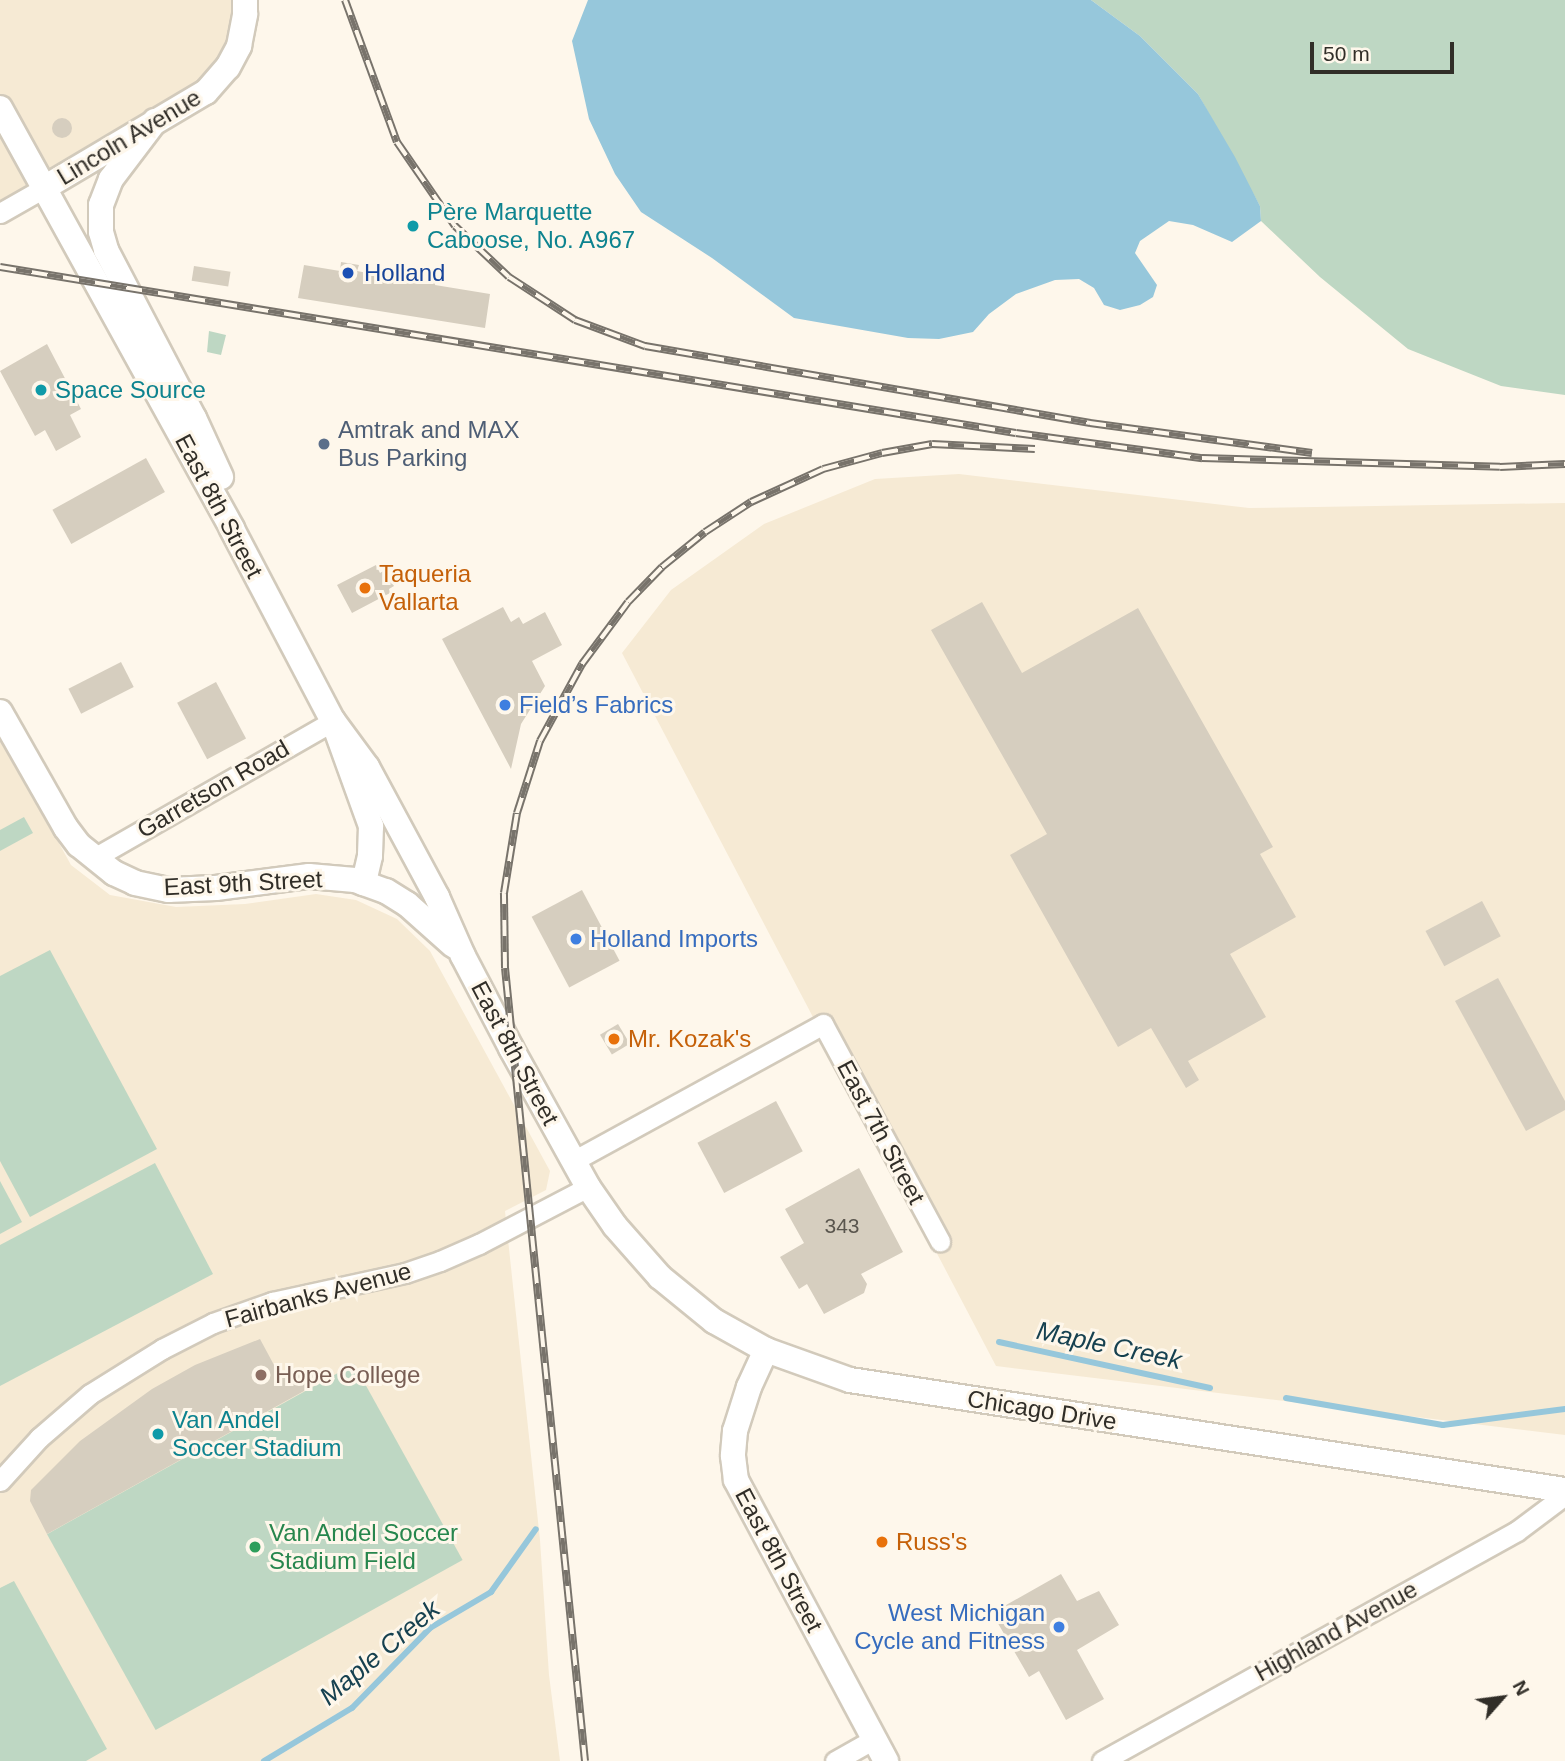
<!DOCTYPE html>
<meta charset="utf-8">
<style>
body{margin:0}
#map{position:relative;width:1565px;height:1761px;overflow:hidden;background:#fef7eb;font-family:Arial,sans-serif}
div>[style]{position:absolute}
.built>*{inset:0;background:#f6ead4}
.green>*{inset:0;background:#bed7c3;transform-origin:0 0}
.water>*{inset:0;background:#96c7db}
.stream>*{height:6px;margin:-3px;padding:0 3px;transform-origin:3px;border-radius:3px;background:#96c7db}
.building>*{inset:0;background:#d6cebf;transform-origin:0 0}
.round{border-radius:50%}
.roads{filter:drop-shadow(2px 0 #d2cabb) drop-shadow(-2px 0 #d2cabb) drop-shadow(0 2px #d2cabb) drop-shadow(0 -2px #d2cabb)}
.minor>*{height:19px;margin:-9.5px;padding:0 9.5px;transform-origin:9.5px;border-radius:9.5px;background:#fff}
.major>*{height:24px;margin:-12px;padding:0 12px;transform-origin:12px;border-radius:12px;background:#fff}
.rail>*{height:8px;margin-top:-4px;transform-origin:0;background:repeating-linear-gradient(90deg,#fef7eb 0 16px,#78736b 0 32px);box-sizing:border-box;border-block:2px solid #78736b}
.dots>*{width:19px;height:19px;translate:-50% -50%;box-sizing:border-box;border:4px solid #fef7eb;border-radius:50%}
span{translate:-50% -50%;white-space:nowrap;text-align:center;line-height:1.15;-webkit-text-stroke:6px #fef7eb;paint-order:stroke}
.number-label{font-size:21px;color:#5a564e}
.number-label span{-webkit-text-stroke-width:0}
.street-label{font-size:24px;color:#312e28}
.culture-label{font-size:24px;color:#0d838f}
.left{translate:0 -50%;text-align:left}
.transit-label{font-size:24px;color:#164399}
.service-label{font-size:24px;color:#4e5e75}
.food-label{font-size:24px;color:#c56008}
.shop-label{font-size:24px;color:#366cbe}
.right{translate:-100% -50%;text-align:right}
.education-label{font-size:24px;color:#785e54}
.leisure-label{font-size:24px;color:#27864d}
.water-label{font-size:26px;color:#164150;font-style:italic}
.north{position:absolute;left:1467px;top:1663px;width:70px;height:70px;-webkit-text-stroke:5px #fef7eb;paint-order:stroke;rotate:62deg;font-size:19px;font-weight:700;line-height:28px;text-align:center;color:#312e28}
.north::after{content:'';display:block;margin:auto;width:24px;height:32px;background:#312e28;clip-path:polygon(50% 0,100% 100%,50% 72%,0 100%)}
.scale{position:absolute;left:1310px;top:42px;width:144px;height:32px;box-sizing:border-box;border:4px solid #312e28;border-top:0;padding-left:9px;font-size:21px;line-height:24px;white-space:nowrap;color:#312e28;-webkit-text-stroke:5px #fef7eb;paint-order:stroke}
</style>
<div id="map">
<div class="built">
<i style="clip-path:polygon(0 0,245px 0,228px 67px,0 213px)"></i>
<i style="clip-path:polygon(959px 474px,1249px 508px,1565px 503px,1565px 1435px,996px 1366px,622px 653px,671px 590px,764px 524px,875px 479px)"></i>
<i style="clip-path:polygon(0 736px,71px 865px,110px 895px,176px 907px,245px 904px,316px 894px,356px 900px,397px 919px,430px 951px,550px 1171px,546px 1190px,505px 1211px,540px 1540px,549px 1675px,560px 1761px,0 1761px)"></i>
</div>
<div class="green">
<i style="clip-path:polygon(1091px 0,1565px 0,1565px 395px,1501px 386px,1408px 349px,1320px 277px,1261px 221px,1260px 206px,1198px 94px,1140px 36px)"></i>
<i style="clip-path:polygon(209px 331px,226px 335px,221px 355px,207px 352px)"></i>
<i style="clip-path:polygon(24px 817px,33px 833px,0 851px,0 830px)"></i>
<i style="clip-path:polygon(50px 950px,157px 1149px,30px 1217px,0 1161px,0 976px)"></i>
<i style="clip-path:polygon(155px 1163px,213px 1274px,0 1386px,0 1245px)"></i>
<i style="clip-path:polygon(0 1181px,22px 1222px,0 1234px)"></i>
<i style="left:354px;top:1364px;width:224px;height:351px;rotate:61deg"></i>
<i style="clip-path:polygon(14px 1581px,107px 1749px,86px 1761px,0 1761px,0 1588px)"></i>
</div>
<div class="water">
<i style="clip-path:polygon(588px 0,1091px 0,1140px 36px,1198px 94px,1235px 157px,1260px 206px,1261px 221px,1232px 242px,1193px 225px,1169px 221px,1140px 241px,1135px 253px,1157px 285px,1153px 297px,1140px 305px,1120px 310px,1104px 305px,1094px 288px,1079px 279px,1055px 280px,1016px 294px,989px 314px,973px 332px,939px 339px,908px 338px,794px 318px,712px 258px,641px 212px,615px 174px,589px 119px,572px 41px)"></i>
</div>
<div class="stream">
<i style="left:999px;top:1342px;width:216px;rotate:12.3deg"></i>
<i style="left:1286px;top:1398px;width:159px;rotate:9.8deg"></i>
<i style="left:1443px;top:1425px;width:123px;rotate:-7.5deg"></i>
<i style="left:264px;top:1761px;width:103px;rotate:-31.1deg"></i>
<i style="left:352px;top:1708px;width:112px;rotate:-45.7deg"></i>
<i style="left:430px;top:1628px;width:71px;rotate:-30.5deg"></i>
<i style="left:491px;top:1592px;width:77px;rotate:-54.5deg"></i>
</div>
<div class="building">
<i class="round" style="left:52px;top:118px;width:20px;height:20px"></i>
<i style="clip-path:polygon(341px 262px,359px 265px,357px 271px,401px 279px,402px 271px,436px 276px,435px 285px,490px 294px,485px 328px,298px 298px,304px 265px,340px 271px)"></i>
<i style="left:194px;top:266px;width:37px;height:15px;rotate:9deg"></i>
<i style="clip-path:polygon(47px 344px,81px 409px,70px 415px,81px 437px,56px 451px,45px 430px,35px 436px,0 371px)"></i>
<i style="left:146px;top:458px;width:39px;height:107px;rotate:61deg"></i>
<i style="clip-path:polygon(376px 565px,380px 573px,385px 570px,394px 586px,389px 589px,390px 593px,352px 613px,337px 585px)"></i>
<i style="clip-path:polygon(982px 602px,1022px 673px,1138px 608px,1273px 847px,1260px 854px,1296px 917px,1230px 954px,1266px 1017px,1188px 1061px,1199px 1080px,1186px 1088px,1151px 1028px,1118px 1047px,1010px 855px,1047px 834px,931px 630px)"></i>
<i style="clip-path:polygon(503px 607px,511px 622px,519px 617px,523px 624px,545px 612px,562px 645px,532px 661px,545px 686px,521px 724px,511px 769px,442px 639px)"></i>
<i style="left:121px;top:662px;width:28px;height:59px;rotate:63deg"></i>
<i style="left:216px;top:682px;width:64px;height:44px;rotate:62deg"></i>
<i style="left:582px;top:890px;width:80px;height:57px;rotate:62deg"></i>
<i style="left:1482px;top:901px;width:40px;height:64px;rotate:62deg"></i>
<i style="clip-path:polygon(1498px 978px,1565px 1101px,1565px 1110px,1526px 1131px,1455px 1001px)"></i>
<i style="left:618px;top:1024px;width:23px;height:21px;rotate:59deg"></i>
<i style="left:776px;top:1101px;width:57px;height:89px;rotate:62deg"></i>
<i style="clip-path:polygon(859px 1168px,903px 1252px,861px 1274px,867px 1284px,864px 1293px,824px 1314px,807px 1284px,799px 1289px,780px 1257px,804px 1243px,785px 1209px)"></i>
<i style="clip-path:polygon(260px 1339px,281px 1378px,314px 1370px,322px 1381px,47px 1534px,30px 1501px,31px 1490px,80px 1441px,152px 1389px,195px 1365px)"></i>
<i style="clip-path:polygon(1061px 1574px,1077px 1601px,1099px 1591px,1119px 1625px,1077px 1650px,1104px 1699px,1066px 1720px,1039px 1671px,1029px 1677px,992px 1613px)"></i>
</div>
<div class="roads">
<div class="minor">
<i style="left:0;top:213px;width:51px;rotate:-29.6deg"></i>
<i style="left:94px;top:858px;width:275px;rotate:-29.8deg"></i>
<i style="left:573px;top:1161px;width:285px;rotate:-28.7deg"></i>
<i style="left:823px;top:1024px;width:247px;rotate:61.7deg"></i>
<i style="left:0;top:1481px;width:58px;rotate:-47.8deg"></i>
<i style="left:39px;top:1438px;width:67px;rotate:-40.8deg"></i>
<i style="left:90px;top:1394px;width:85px;rotate:-32deg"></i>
<i style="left:162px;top:1349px;width:57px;rotate:-27deg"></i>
<i style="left:213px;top:1323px;width:63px;rotate:-19.6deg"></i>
<i style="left:272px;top:1302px;width:136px;rotate:-12.3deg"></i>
<i style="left:405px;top:1273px;width:37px;rotate:-19deg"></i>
<i style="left:440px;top:1261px;width:43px;rotate:-23.6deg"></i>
<i style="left:479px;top:1244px;width:123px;rotate:-27.6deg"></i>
<i style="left:835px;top:1761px;width:45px;rotate:-29.4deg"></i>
<i style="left:1102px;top:1761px;width:474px;rotate:-29deg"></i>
<i style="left:1517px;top:1531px;width:60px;rotate:-36.9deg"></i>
</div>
<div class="major">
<i style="left:0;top:108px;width:481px;rotate:61.1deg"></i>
<i style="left:232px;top:529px;width:217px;rotate:62.3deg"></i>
<i style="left:333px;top:721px;width:112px;rotate:70.1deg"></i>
<i style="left:371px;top:826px;width:30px;rotate:92deg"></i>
<i style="left:370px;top:856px;width:28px;rotate:103deg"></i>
<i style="left:155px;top:121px;width:73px;rotate:127.2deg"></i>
<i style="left:111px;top:179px;width:28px;rotate:111deg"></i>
<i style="left:101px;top:205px;width:27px;rotate:90deg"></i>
<i style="left:101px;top:232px;width:19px;rotate:74deg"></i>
<i style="left:106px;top:250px;width:190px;rotate:62.4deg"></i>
<i style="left:194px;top:418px;width:65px;rotate:65.4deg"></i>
<i style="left:44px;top:188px;width:188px;rotate:-30.7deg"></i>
<i style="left:206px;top:92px;width:33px;rotate:-49deg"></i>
<i style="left:228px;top:67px;width:24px;rotate:-62deg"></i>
<i style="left:239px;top:46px;width:33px;rotate:-79deg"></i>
<i style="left:245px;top:14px;width:14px;rotate:-90deg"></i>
<i style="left:0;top:712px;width:133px;rotate:60.4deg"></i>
<i style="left:66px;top:828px;width:21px;rotate:53deg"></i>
<i style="left:79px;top:845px;width:45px;rotate:38.7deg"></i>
<i style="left:114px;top:873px;width:23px;rotate:25deg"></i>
<i style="left:135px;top:883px;width:34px;rotate:12deg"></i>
<i style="left:168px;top:890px;width:48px;rotate:-2.4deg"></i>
<i style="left:216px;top:888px;width:94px;rotate:-7.4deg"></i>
<i style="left:309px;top:876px;width:46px;rotate:5deg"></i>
<i style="left:355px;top:880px;width:33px;rotate:20deg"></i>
<i style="left:386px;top:891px;width:25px;rotate:32deg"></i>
<i style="left:407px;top:904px;width:62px;rotate:41.7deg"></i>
<i style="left:333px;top:721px;width:57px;rotate:53.5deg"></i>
<i style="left:367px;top:767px;width:148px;rotate:61.7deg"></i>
<i style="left:437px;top:897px;width:64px;rotate:66.2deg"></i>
<i style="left:463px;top:956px;width:104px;rotate:62.4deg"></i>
<i style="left:511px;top:1048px;width:159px;rotate:61deg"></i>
<i style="left:588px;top:1187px;width:47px;rotate:55.3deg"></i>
<i style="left:615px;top:1226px;width:68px;rotate:48.6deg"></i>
<i style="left:660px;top:1277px;width:70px;rotate:39.2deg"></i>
<i style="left:714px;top:1321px;width:60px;rotate:29.1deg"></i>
<i style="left:766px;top:1350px;width:89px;rotate:19.7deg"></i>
<i style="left:850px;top:1380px;width:723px;rotate:8.75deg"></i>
<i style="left:766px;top:1350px;width:41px;rotate:114.7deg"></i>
<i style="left:749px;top:1387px;width:46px;rotate:107.7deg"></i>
<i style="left:735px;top:1431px;width:25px;rotate:95deg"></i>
<i style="left:733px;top:1456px;width:24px;rotate:83deg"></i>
<i style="left:736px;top:1480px;width:319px;rotate:61.9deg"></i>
</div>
</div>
<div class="rail">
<i style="left:345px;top:0;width:151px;rotate:69.9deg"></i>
<i style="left:397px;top:142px;width:102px;rotate:55.4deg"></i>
<i style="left:455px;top:226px;width:74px;rotate:43.4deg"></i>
<i style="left:509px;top:277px;width:79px;rotate:33.1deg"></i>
<i style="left:575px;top:320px;width:75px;rotate:20.4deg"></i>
<i style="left:645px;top:346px;width:452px;rotate:9.8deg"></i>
<i style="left:1090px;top:423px;width:224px;rotate:7.7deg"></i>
<i style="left:0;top:267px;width:1029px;rotate:9.28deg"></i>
<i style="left:1016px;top:433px;width:188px;rotate:7.7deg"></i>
<i style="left:1202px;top:458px;width:298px;rotate:1.7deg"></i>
<i style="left:1500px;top:467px;width:65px;rotate:-2.6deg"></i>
<i style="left:585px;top:1761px;width:797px;rotate:-95.76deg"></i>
<i style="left:505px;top:968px;width:75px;rotate:-90.8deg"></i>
<i style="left:504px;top:893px;width:81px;rotate:-80.8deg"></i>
<i style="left:517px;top:813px;width:76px;rotate:-72.3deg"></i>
<i style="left:540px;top:741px;width:88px;rotate:-61.4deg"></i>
<i style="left:582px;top:664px;width:77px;rotate:-53.4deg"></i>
<i style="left:628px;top:602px;width:49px;rotate:-45.8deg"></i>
<i style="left:662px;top:567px;width:55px;rotate:-39.1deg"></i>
<i style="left:705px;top:532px;width:55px;rotate:-33.1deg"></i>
<i style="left:751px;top:502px;width:79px;rotate:-24.6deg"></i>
<i style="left:823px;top:469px;width:61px;rotate:-15.2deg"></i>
<i style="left:882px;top:453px;width:51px;rotate:-10.2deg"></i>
<i style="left:932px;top:444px;width:103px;rotate:2.8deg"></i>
</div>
<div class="dots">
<i style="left:413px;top:226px;background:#0f9aa8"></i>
<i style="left:348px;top:273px;background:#1a4fb4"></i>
<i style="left:41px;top:390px;background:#0f9aa8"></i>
<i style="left:324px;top:444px;background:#5c6f8a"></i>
<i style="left:365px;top:588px;background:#e8710a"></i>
<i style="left:505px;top:705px;background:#3f7fe0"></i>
<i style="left:576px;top:939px;background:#3f7fe0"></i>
<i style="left:614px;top:1039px;background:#e8710a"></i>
<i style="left:261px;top:1375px;background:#8d6e63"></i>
<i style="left:158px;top:1434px;background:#0f9aa8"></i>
<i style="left:882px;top:1542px;background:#e8710a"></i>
<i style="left:255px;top:1547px;background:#2e9e5b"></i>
<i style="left:1059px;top:1627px;background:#3f7fe0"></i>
</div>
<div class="number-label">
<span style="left:842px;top:1226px">343</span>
</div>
<div class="street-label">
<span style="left:129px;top:137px;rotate:-31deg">Lincoln Avenue</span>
<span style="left:219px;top:506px;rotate:62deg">East 8th Street</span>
<span style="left:213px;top:789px;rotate:-30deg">Garretson Road</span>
<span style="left:243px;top:883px;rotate:-3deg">East 9th Street</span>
<span style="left:515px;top:1053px;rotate:62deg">East 8th Street</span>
<span style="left:881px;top:1132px;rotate:62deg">East 7th Street</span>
<span style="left:318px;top:1295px;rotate:-15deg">Fairbanks Avenue</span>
<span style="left:1042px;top:1410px;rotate:9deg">Chicago Drive</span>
<span style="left:779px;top:1560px;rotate:62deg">East 8th Street</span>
<span style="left:1336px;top:1631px;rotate:-29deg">Highland Avenue</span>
</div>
<div class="culture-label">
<span class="left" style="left:427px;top:226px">Père Marquette<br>Caboose, No. A967</span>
<span class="left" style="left:55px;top:390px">Space Source</span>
<span class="left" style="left:172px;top:1434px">Van Andel<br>Soccer Stadium</span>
</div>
<div class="transit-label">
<span class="left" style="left:364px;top:273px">Holland</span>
</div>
<div class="service-label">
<span class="left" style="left:338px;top:444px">Amtrak and MAX<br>Bus Parking</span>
</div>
<div class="food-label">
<span class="left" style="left:379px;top:588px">Taqueria<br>Vallarta</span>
<span class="left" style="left:628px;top:1039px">Mr. Kozak's</span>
<span class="left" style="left:896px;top:1542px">Russ's</span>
</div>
<div class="shop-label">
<span class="left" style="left:519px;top:705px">Field’s Fabrics</span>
<span class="left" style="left:590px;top:939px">Holland Imports</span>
<span class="right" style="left:1045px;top:1627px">West Michigan<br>Cycle and Fitness</span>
</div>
<div class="education-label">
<span class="left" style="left:275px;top:1375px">Hope College</span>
</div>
<div class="leisure-label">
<span class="left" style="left:269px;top:1547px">Van Andel Soccer<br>Stadium Field</span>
</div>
<div class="water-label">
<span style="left:1109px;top:1346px;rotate:12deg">Maple Creek</span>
<span style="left:380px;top:1653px;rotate:-40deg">Maple Creek</span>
</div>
<div class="north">N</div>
<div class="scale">50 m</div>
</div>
